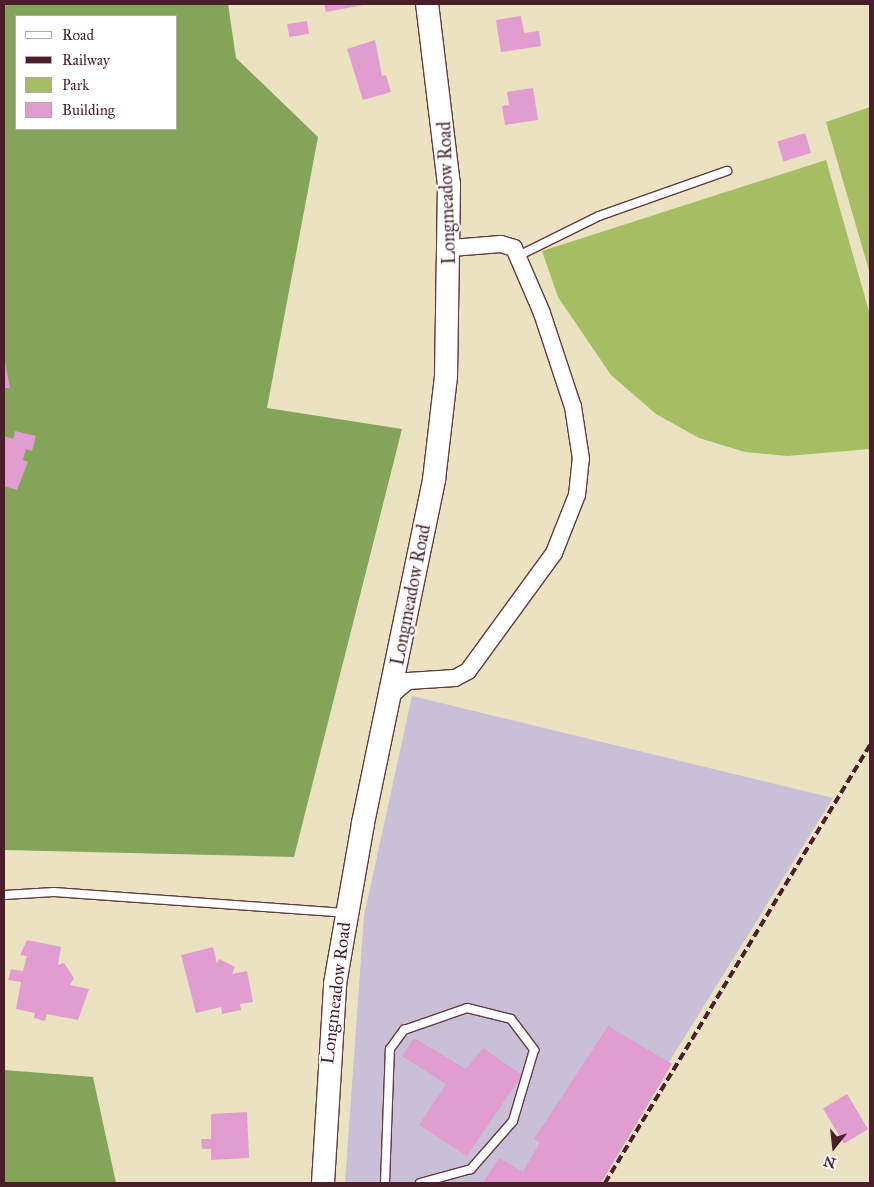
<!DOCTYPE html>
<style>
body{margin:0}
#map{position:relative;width:874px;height:1187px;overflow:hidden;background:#eae2c0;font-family:"IM FELL Great Primer",serif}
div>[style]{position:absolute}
.industrial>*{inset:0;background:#c9bfd7}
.green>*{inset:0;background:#a5bd63}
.forest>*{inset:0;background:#84a459}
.building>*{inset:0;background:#e19dcf;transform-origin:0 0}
.roads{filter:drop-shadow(1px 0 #623c41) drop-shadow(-1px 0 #623c41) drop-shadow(0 1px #623c41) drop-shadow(0 -1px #623c41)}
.lane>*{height:8px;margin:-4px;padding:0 4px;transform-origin:4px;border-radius:4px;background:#fff}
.street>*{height:16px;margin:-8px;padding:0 8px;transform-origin:8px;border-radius:8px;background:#fff}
.secondary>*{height:22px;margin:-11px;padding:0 11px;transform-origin:11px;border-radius:11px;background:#fff}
.rail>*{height:4px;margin-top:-2px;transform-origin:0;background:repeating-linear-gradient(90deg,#4a1f2b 0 8px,transparent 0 12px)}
span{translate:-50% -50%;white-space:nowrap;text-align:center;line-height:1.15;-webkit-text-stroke:4px #fff;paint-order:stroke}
.street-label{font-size:18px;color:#4a1f2b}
.frame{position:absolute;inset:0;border:5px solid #4a1f2b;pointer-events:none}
.legend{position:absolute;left:15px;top:15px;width:162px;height:115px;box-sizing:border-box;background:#fff;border:1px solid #b7a5aa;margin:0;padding:6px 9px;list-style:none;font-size:15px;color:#4a1f2b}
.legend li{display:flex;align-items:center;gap:10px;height:25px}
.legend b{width:25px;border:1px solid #b7a5aa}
.north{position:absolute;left:809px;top:1122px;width:50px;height:50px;-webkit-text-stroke:4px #fff;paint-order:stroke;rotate:196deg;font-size:14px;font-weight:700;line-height:20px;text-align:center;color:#4a1f2b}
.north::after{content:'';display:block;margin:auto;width:18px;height:22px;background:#4a1f2b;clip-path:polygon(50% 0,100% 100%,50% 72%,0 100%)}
</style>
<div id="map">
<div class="industrial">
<i style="clip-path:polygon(412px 696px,833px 798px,594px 1183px,345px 1183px,364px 916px)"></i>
</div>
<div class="green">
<i style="clip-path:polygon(870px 107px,870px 274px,826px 122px)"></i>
<i style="clip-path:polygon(826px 160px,870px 315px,870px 449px,787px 456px,745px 452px,699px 438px,656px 414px,611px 375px,558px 297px,542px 251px)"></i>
</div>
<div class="forest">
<i style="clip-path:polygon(evenodd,4px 4px,228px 4px,236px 58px,318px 137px,267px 408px,402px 429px,294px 857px,4px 850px,4px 4px,16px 16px,176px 16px,176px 129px,16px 129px,16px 16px)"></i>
<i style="clip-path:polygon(4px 1070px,93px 1077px,116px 1183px,4px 1183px)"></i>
</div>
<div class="building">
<i style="clip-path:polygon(324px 4px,363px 4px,363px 5px,326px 12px)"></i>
<i style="clip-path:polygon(521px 16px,524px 33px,539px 31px,541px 46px,501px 52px,496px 20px)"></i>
<i style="left:307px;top:21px;width:13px;height:20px;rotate:81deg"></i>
<i style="clip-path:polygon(375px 40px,382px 76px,386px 75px,391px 92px,363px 100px,347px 49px)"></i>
<i style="clip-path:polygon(533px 88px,538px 120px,505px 125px,502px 106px,509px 105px,507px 92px)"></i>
<i style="left:805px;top:133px;width:21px;height:29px;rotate:73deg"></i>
<i style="clip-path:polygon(4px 362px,5px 362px,10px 388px,4px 388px)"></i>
<i style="clip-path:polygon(15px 431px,36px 436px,32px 451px,26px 449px,23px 460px,28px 462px,17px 490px,4px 486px,4px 436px,13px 439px)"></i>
<i style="clip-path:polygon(27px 940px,61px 947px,58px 965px,64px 963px,74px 978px,70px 985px,89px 989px,78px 1020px,47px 1014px,45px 1021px,34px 1018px,35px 1013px,16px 1009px,21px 982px,8px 980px,11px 969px,23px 971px,27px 956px,20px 955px)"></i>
<i style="clip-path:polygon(213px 947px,217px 964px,219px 959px,235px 967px,232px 974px,247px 971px,253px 1002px,240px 1004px,241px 1010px,222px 1014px,221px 1007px,196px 1013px,181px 955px)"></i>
<i style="clip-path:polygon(608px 1026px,672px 1064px,601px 1183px,483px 1183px,499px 1158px,523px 1172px,540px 1142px,534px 1139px)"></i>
<i style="clip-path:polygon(414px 1038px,466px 1069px,483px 1048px,522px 1075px,467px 1156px,419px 1125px,446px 1084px,402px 1056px)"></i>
<i style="left:847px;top:1094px;width:41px;height:28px;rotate:59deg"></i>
<i style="clip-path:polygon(247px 1112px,249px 1158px,211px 1160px,211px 1149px,202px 1149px,201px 1139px,211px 1139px,211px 1114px)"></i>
</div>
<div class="roads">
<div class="lane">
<i style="left:518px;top:256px;width:90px;rotate:-26.3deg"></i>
<i style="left:599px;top:216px;width:136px;rotate:-19.4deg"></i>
<i style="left:4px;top:895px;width:50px;rotate:-3.4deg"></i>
<i style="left:54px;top:892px;width:292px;rotate:4.1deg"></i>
<i style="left:385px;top:1183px;width:134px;rotate:-87.9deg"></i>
<i style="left:390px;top:1049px;width:24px;rotate:-54deg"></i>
<i style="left:404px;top:1030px;width:67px;rotate:-19.2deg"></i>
<i style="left:467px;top:1008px;width:45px;rotate:14deg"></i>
<i style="left:511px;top:1019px;width:39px;rotate:53deg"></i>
<i style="left:534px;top:1050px;width:74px;rotate:106.5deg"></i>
<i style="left:513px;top:1121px;width:64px;rotate:131.2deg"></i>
<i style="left:471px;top:1169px;width:53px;rotate:164.6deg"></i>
</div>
<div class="street">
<i style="left:390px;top:696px;width:23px;rotate:-40deg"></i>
<i style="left:408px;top:681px;width:47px;rotate:-3.7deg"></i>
<i style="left:455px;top:678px;width:15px;rotate:-28deg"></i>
<i style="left:468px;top:671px;width:146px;rotate:-53.9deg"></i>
<i style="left:554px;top:553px;width:62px;rotate:-68.4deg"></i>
<i style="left:577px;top:495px;width:36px;rotate:-84deg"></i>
<i style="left:581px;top:459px;width:53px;rotate:-98.7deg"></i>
<i style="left:573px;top:407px;width:99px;rotate:-108.3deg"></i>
<i style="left:542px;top:313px;width:71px;rotate:-113.3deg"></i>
<i style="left:514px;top:248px;width:14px;rotate:-163deg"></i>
<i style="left:501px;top:244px;width:50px;rotate:175.4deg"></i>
</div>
<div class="secondary">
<i style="left:323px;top:1183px;width:199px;rotate:-86.5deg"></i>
<i style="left:335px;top:984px;width:163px;rotate:-80.1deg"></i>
<i style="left:363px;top:823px;width:350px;rotate:-78.3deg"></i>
<i style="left:434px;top:480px;width:105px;rotate:-83.4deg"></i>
<i style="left:446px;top:376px;width:191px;rotate:-89.1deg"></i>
<i style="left:449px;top:185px;width:182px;rotate:-96.9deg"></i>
</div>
</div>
<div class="rail">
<i style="left:605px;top:1183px;width:512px;rotate:-58.83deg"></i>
</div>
<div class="street-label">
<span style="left:447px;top:193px;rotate:-92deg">Longmeadow Road</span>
<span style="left:411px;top:595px;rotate:-79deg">Longmeadow Road</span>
<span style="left:336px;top:993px;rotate:-83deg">Longmeadow Road</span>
</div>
<div class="frame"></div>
<ul class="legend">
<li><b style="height:6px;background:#fff"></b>Road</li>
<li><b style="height:6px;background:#4a1f2b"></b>Railway</li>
<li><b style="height:14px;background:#a5bd63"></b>Park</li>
<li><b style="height:14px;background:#e19dcf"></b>Building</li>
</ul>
<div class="north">N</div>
</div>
